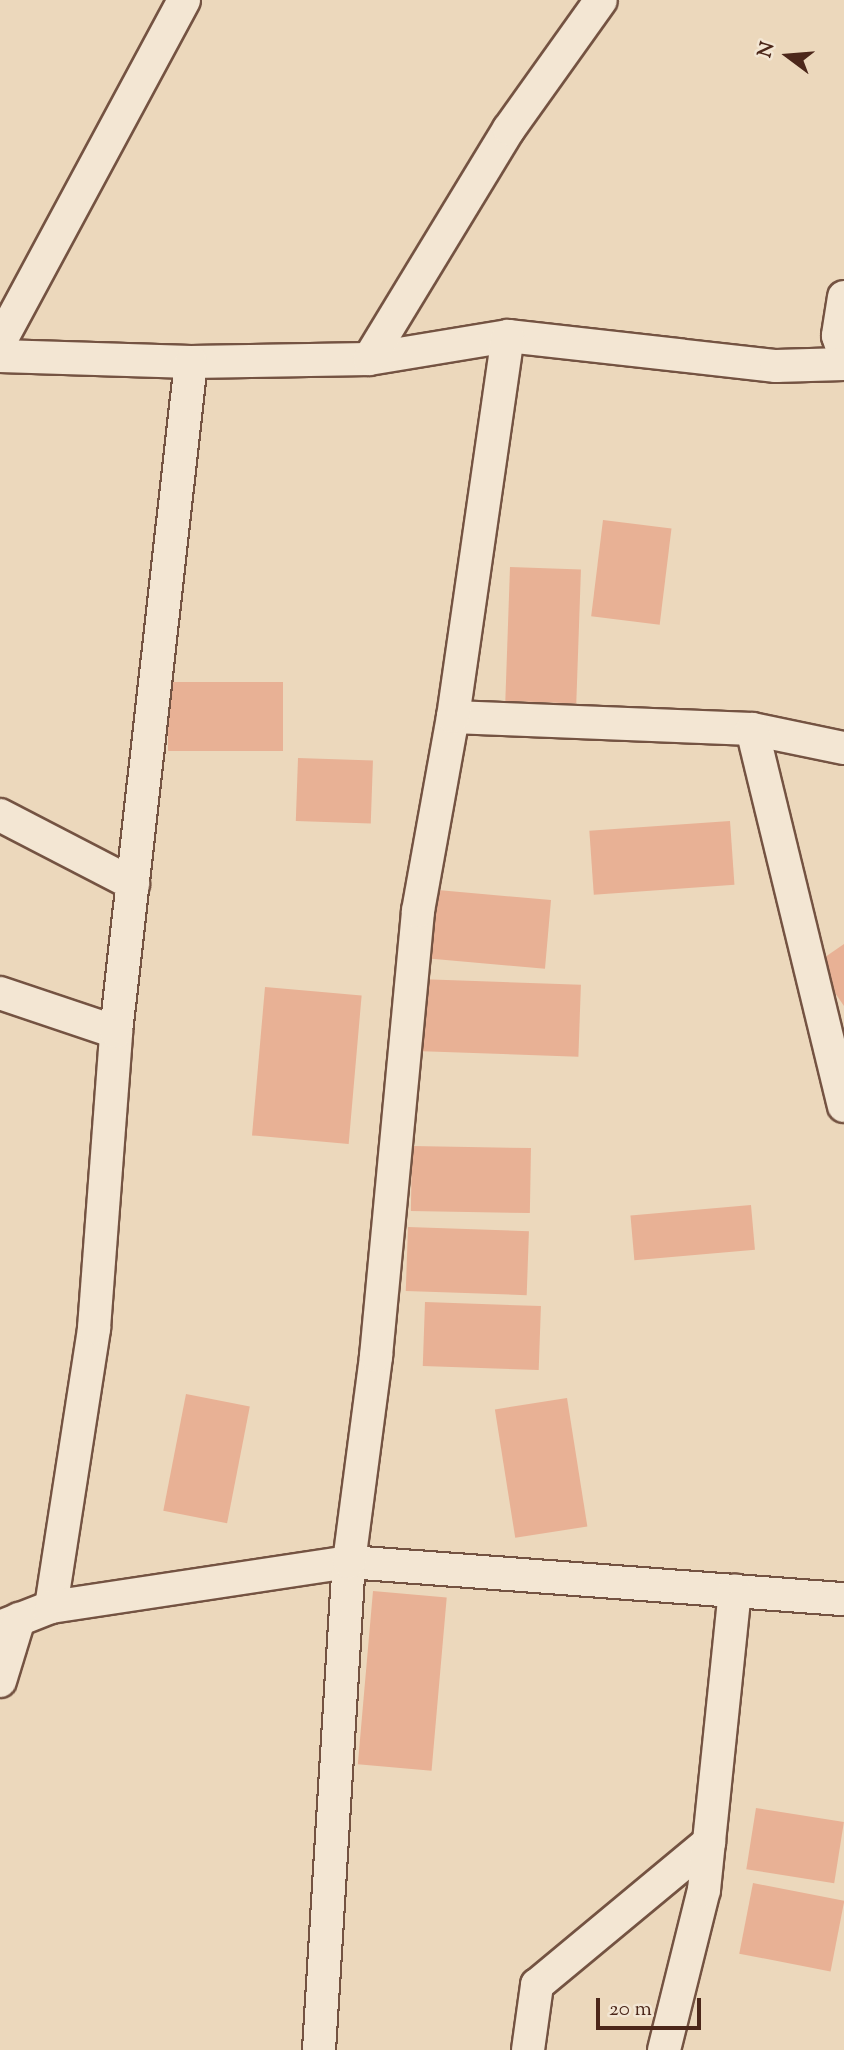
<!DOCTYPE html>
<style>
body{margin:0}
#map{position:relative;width:844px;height:2050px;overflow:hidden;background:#ecd8bc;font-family:"Sorts Mill Goudy",serif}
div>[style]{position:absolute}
.building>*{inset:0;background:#e8b195;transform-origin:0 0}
.roads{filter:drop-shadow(2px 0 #745342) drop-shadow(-2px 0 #745342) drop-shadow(0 2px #745342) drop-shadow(0 -2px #745342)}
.minor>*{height:32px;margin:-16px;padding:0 16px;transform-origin:16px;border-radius:16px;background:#f3e6d3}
span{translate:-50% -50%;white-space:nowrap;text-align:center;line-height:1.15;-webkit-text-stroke:6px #f3e6d3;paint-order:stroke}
.north{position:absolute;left:753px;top:21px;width:70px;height:70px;-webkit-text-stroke:5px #f3e6d3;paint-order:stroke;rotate:286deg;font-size:19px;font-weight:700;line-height:28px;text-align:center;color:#4c271a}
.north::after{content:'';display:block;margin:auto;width:24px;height:32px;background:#4c271a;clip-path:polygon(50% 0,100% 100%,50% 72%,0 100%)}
.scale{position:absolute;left:596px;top:1998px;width:105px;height:32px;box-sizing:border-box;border:4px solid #4c271a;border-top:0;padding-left:9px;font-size:21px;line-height:24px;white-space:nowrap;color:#4c271a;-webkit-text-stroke:5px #f3e6d3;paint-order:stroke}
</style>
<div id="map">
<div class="building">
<i style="left:603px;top:520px;width:69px;height:97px;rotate:7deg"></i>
<i style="left:510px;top:567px;width:71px;height:134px;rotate:2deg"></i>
<i style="left:168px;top:682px;width:115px;height:69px"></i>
<i style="left:298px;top:758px;width:75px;height:63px;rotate:2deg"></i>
<i style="left:730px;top:821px;width:64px;height:141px;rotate:86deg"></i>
<i style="left:551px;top:900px;width:69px;height:122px;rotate:95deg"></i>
<i style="clip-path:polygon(844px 944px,844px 1006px,815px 964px)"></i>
<i style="left:418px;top:979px;width:163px;height:72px;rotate:2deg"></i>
<i style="left:265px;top:987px;width:97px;height:149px;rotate:5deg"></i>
<i style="left:412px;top:1146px;width:119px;height:65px;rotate:1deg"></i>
<i style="left:751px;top:1205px;width:45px;height:121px;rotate:85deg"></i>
<i style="left:408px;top:1227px;width:121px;height:64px;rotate:2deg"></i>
<i style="left:425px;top:1302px;width:116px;height:64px;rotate:2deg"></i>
<i style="left:186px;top:1394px;width:65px;height:119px;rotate:11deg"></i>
<i style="left:567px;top:1398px;width:130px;height:73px;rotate:81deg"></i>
<i style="left:373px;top:1591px;width:74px;height:174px;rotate:5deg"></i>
<i style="left:756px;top:1808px;width:89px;height:62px;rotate:9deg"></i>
<i style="left:753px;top:1883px;width:93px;height:72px;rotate:11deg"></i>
</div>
<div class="roads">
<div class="minor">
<i style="left:844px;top:297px;width:39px;rotate:99deg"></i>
<i style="left:838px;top:336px;width:18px;rotate:71deg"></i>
<i style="left:0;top:342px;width:388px;rotate:-61.7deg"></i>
<i style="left:0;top:356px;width:191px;rotate:1.8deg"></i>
<i style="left:191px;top:362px;width:178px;rotate:-1deg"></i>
<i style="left:369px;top:359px;width:141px;rotate:-9.4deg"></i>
<i style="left:508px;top:336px;width:270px;rotate:6.4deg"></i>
<i style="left:776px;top:366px;width:68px;rotate:-1.7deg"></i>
<i style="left:369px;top:359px;width:269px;rotate:-58.7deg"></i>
<i style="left:509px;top:129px;width:158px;rotate:-54.5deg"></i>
<i style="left:453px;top:717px;width:299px;rotate:2.3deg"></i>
<i style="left:752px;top:729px;width:94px;rotate:11.7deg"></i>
<i style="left:752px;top:729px;width:388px;rotate:76.3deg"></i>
<i style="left:0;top:815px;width:150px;rotate:27.4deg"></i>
<i style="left:0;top:993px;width:122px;rotate:18.6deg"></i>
<i style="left:51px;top:1607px;width:282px;rotate:-81.2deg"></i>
<i style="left:94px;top:1328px;width:297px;rotate:-85.7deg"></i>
<i style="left:116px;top:1032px;width:674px;rotate:-83.61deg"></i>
<i style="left:0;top:1627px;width:55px;rotate:-21.4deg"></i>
<i style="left:51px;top:1607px;width:301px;rotate:-8.6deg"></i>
<i style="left:349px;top:1562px;width:496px;rotate:4.3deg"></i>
<i style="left:0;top:1681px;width:65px;rotate:-73deg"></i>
<i style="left:319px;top:2050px;width:489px;rotate:-86.5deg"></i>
<i style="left:349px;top:1562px;width:208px;rotate:-82.5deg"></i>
<i style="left:376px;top:1356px;width:447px;rotate:-84.6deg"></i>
<i style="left:418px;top:911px;width:197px;rotate:-79.8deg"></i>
<i style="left:453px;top:717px;width:385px;rotate:-81.8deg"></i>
<i style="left:528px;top:2050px;width:66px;rotate:-82.1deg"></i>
<i style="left:537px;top:1985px;width:224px;rotate:-39.7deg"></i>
<i style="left:664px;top:2050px;width:165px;rotate:-76deg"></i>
<i style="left:704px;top:1890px;width:301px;rotate:-84.1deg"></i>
</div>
</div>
<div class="north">N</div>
<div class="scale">20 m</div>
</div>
